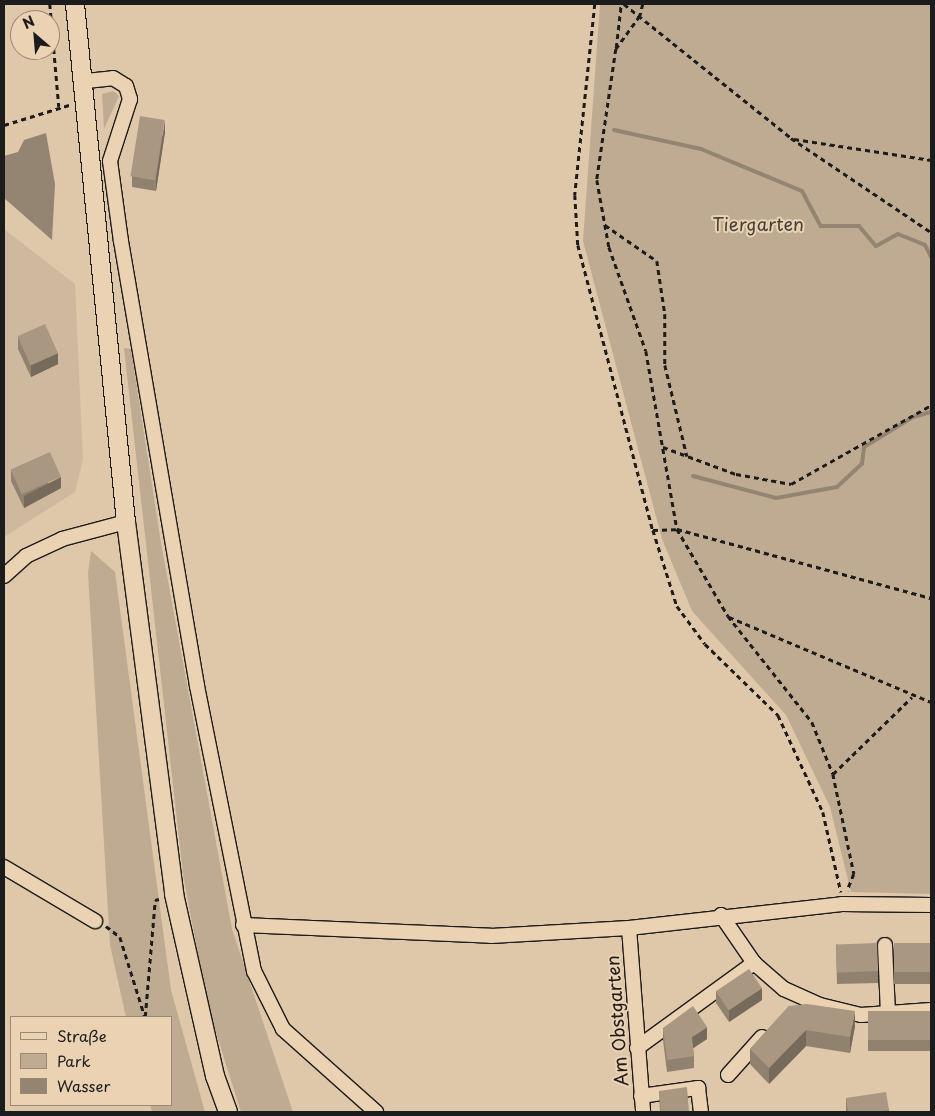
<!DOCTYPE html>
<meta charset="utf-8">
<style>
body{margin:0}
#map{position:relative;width:935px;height:1116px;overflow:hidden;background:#dfc7aa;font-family:"Playpen Sans",sans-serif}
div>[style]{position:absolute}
.built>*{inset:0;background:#cfb99e}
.green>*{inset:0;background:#beab92}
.water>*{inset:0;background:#948573}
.stream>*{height:4px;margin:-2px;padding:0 2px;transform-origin:2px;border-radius:2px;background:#948573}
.path>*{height:2.5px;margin-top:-1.25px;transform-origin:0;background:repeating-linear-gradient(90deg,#1c1c1c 0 5px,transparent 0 9px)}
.roads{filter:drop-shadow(1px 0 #1c1c1c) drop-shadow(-1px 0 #1c1c1c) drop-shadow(0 1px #1c1c1c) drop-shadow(0 -1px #1c1c1c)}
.minor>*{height:14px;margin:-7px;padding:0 7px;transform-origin:7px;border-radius:7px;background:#ebd2b3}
.major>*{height:18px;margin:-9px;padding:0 9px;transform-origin:9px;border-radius:9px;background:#ebd2b3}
.wall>*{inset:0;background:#918270;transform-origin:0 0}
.shaded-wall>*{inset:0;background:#766a5b}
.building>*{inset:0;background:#a99782;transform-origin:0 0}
span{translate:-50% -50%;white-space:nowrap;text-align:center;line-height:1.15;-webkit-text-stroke:4px #ebd2b3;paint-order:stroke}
.park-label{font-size:18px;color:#44403a}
.street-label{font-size:18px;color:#1c1c1c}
.frame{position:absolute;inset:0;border:5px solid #1c1c1c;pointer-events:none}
.legend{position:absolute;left:10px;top:1016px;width:162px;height:90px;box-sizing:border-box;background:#ebd2b3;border:1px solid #988977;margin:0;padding:6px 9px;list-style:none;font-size:15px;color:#1c1c1c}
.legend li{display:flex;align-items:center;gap:10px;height:25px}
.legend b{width:25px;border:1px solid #988977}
.north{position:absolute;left:10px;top:10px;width:50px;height:50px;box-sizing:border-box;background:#ebd2b3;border:1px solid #988977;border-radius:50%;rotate:333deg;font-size:14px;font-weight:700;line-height:20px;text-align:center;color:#1c1c1c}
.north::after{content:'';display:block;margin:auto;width:18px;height:22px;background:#1c1c1c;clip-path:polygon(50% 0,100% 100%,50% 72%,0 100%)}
</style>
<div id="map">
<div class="built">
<i style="clip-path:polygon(4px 229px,75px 284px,83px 460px,75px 492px,4px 537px)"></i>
</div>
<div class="green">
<i style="clip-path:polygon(600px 4px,931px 4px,931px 894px,851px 892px,830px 807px,786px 715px,692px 611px,662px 539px,583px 241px)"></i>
<i style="clip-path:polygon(113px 91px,119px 96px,104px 129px,102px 94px)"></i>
<i style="clip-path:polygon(124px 348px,131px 349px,161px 543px,232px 929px,293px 1112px,241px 1112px,207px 1004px,183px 874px)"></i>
<i style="clip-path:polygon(91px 551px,115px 572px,171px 990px,205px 1112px,152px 1112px,150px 1105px,171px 1105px,171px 1017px,126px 1017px,110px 945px,88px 573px)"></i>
</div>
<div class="water">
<i style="clip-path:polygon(46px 133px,55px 184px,52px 240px,4px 198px,4px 156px,18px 152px,24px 140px)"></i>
</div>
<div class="stream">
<i style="left:614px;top:130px;width:89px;rotate:12.3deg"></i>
<i style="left:701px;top:149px;width:109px;rotate:22.6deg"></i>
<i style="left:802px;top:191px;width:40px;rotate:62deg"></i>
<i style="left:821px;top:226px;width:38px"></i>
<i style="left:859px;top:226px;width:26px;rotate:50deg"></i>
<i style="left:876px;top:246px;width:25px;rotate:-29deg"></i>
<i style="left:898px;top:234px;width:29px;rotate:22deg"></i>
<i style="left:925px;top:245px;width:13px;rotate:63deg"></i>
<i style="left:693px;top:476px;width:86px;rotate:14.8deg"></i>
<i style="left:776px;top:498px;width:62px;rotate:-10.2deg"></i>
<i style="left:837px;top:487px;width:34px;rotate:-43deg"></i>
<i style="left:862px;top:464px;width:17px;rotate:-83deg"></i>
<i style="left:864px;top:447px;width:57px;rotate:-31.5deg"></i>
<i style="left:913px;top:417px;width:19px;rotate:-16deg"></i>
</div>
<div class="path">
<i style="left:50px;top:4px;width:103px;rotate:85deg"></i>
<i style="left:595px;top:4px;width:192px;rotate:96deg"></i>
<i style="left:575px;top:195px;width:50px;rotate:86.6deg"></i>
<i style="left:578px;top:245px;width:295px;rotate:75.3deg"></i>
<i style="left:653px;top:530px;width:80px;rotate:72.5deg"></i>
<i style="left:677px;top:606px;width:47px;rotate:53.6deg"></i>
<i style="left:705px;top:644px;width:102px;rotate:44.2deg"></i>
<i style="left:778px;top:715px;width:107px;rotate:65.1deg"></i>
<i style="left:823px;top:812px;width:82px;rotate:77.3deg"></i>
<i style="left:624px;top:4px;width:214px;rotate:38.7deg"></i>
<i style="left:791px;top:138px;width:169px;rotate:33.9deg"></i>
<i style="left:643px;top:4px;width:12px;rotate:104deg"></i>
<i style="left:640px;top:16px;width:41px;rotate:126deg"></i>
<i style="left:616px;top:49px;width:132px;rotate:98.3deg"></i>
<i style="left:597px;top:180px;width:68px;rotate:79.8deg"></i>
<i style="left:609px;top:247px;width:110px;rotate:70.4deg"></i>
<i style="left:646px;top:351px;width:181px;rotate:80.1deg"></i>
<i style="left:677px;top:529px;width:101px;rotate:59.6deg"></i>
<i style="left:728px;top:616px;width:135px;rotate:51.6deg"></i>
<i style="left:812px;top:722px;width:56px;rotate:68deg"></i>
<i style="left:833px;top:774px;width:102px;rotate:78.1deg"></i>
<i style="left:854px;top:874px;width:18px;rotate:112deg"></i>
<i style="left:616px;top:48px;width:44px;rotate:-83.5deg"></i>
<i style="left:4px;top:125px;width:68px;rotate:-17.1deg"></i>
<i style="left:794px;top:139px;width:139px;rotate:8.7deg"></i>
<i style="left:605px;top:225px;width:63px;rotate:34.7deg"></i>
<i style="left:657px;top:261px;width:54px;rotate:81.4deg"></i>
<i style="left:665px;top:314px;width:51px;rotate:90deg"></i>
<i style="left:665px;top:365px;width:94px;rotate:76.4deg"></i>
<i style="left:663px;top:447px;width:78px;rotate:20.3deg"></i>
<i style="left:736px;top:474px;width:56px;rotate:10.3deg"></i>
<i style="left:791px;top:484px;width:161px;rotate:-29.4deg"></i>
<i style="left:653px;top:530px;width:24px;rotate:-2deg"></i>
<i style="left:677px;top:529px;width:263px;rotate:15.2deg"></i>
<i style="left:729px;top:617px;width:219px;rotate:22.8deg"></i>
<i style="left:833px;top:774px;width:110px;rotate:-44.3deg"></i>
<i style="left:106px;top:926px;width:18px;rotate:38deg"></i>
<i style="left:120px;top:937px;width:84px;rotate:72.6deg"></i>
<i style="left:145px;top:1017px;width:117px;rotate:-85.1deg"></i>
<i style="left:155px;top:900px;width:4px;rotate:-14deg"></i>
</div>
<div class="roads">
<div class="minor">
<i style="left:86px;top:81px;width:27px;rotate:-6deg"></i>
<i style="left:113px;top:78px;width:15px;rotate:32deg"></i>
<i style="left:126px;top:86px;width:14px;rotate:73deg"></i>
<i style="left:130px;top:99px;width:65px;rotate:107.9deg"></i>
<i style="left:110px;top:161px;width:81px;rotate:82.2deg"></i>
<i style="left:121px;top:241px;width:451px;rotate:80.3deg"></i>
<i style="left:197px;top:686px;width:291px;rotate:78.7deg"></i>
<i style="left:254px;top:971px;width:65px;rotate:63.4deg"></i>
<i style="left:283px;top:1029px;width:125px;rotate:41.7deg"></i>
<i style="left:4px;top:576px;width:30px;rotate:-42deg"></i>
<i style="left:26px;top:556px;width:40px;rotate:-25deg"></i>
<i style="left:62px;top:539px;width:66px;rotate:-14.9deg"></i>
<i style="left:4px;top:867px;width:106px;rotate:30.7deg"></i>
<i style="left:721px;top:915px;width:58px;rotate:55.5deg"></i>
<i style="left:754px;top:963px;width:40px;rotate:41deg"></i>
<i style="left:784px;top:989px;width:39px;rotate:24deg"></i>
<i style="left:820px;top:1005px;width:42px;rotate:13.7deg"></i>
<i style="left:861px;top:1015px;width:70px;rotate:-4.1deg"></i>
<i style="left:243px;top:925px;width:248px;rotate:2.5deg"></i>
<i style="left:491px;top:936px;width:138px;rotate:-3.3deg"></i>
<i style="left:629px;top:928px;width:214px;rotate:-6.4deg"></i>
<i style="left:842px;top:904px;width:89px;rotate:0.6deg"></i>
<i style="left:629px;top:928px;width:185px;rotate:85.6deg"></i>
<i style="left:885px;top:945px;width:68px;rotate:87.5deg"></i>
<i style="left:637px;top:1048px;width:145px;rotate:-36deg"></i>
<i style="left:728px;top:1075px;width:51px;rotate:-48.2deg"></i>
<i style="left:641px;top:1096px;width:58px;rotate:-8deg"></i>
<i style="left:698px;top:1088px;width:24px;rotate:83deg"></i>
</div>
<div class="major">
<i style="left:75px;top:4px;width:521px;rotate:84.38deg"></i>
<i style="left:126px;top:522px;width:375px;rotate:82.6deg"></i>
<i style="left:174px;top:894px;width:187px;rotate:77.3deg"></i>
<i style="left:215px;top:1076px;width:38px;rotate:70deg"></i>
</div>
</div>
<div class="wall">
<i style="clip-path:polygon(165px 132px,156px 191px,132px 187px,132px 176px)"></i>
<i style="clip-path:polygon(18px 337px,58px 364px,31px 377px,18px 349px)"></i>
<i style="clip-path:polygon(11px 469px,61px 488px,24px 508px,11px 481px)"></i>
<i style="left:931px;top:943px;width:41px;height:37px;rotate:90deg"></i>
<i style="clip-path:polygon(836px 944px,878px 971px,878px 983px,837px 984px)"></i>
<i style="clip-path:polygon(716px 991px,762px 1000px,729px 1022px,716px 1003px)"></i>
<i style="clip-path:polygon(789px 1006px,855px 1026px,850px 1053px,806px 1046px,769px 1084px,750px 1064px,750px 1049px)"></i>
<i style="left:931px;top:1011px;width:40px;height:63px;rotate:90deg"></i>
<i style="clip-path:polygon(663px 1028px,707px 1039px,693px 1048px,694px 1056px,694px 1068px,667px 1072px,663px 1040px)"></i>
<i style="clip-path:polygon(659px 1091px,689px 1112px,660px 1112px)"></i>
<i style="clip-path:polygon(846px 1098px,889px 1110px,889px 1112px,846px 1112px)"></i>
</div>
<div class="shaded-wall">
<i style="clip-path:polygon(165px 120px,165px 132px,156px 191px,156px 179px)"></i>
<i style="clip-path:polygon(58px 353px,58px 364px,31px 377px,31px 365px)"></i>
<i style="clip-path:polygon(61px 477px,61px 488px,24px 508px,24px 496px)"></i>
<i style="clip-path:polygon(762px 988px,762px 1000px,729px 1022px,729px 1010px)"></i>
<i style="clip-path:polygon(855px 1011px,855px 1026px,850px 1053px,850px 1037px)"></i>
<i style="clip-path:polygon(707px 1027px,707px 1039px,692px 1049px,692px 1037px)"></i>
<i style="clip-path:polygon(806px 1030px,806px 1046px,769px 1084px,769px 1068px)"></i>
</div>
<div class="building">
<i style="left:140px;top:116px;width:25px;height:61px;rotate:9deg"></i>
<i style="left:45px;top:324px;width:32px;height:30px;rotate:66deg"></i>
<i style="left:50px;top:452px;width:27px;height:43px;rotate:66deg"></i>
<i style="left:877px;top:943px;width:28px;height:41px;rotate:88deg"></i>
<i style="left:931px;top:943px;width:29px;height:37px;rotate:90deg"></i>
<i style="left:749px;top:969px;width:23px;height:40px;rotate:56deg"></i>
<i style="clip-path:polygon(807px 1004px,855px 1011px,850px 1037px,806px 1030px,769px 1068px,750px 1049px,789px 1006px)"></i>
<i style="clip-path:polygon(693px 1006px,707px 1027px,692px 1037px,694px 1056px,667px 1060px,663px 1028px)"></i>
<i style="left:931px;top:1011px;width:29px;height:63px;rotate:90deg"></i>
<i style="clip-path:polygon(687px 1087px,689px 1112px,661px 1112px,659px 1091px)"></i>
<i style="clip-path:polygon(886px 1092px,889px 1110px,874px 1112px,848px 1112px,846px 1098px)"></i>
</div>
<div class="park-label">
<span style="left:758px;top:224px">Tiergarten</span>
</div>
<div class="street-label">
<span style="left:617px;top:1021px;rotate:-94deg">Am Obstgarten</span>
</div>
<div class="frame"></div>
<ul class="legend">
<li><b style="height:6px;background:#ebd2b3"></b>Straße</li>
<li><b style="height:14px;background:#beab92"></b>Park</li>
<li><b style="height:14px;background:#948573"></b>Wasser</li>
</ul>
<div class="north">N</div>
</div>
